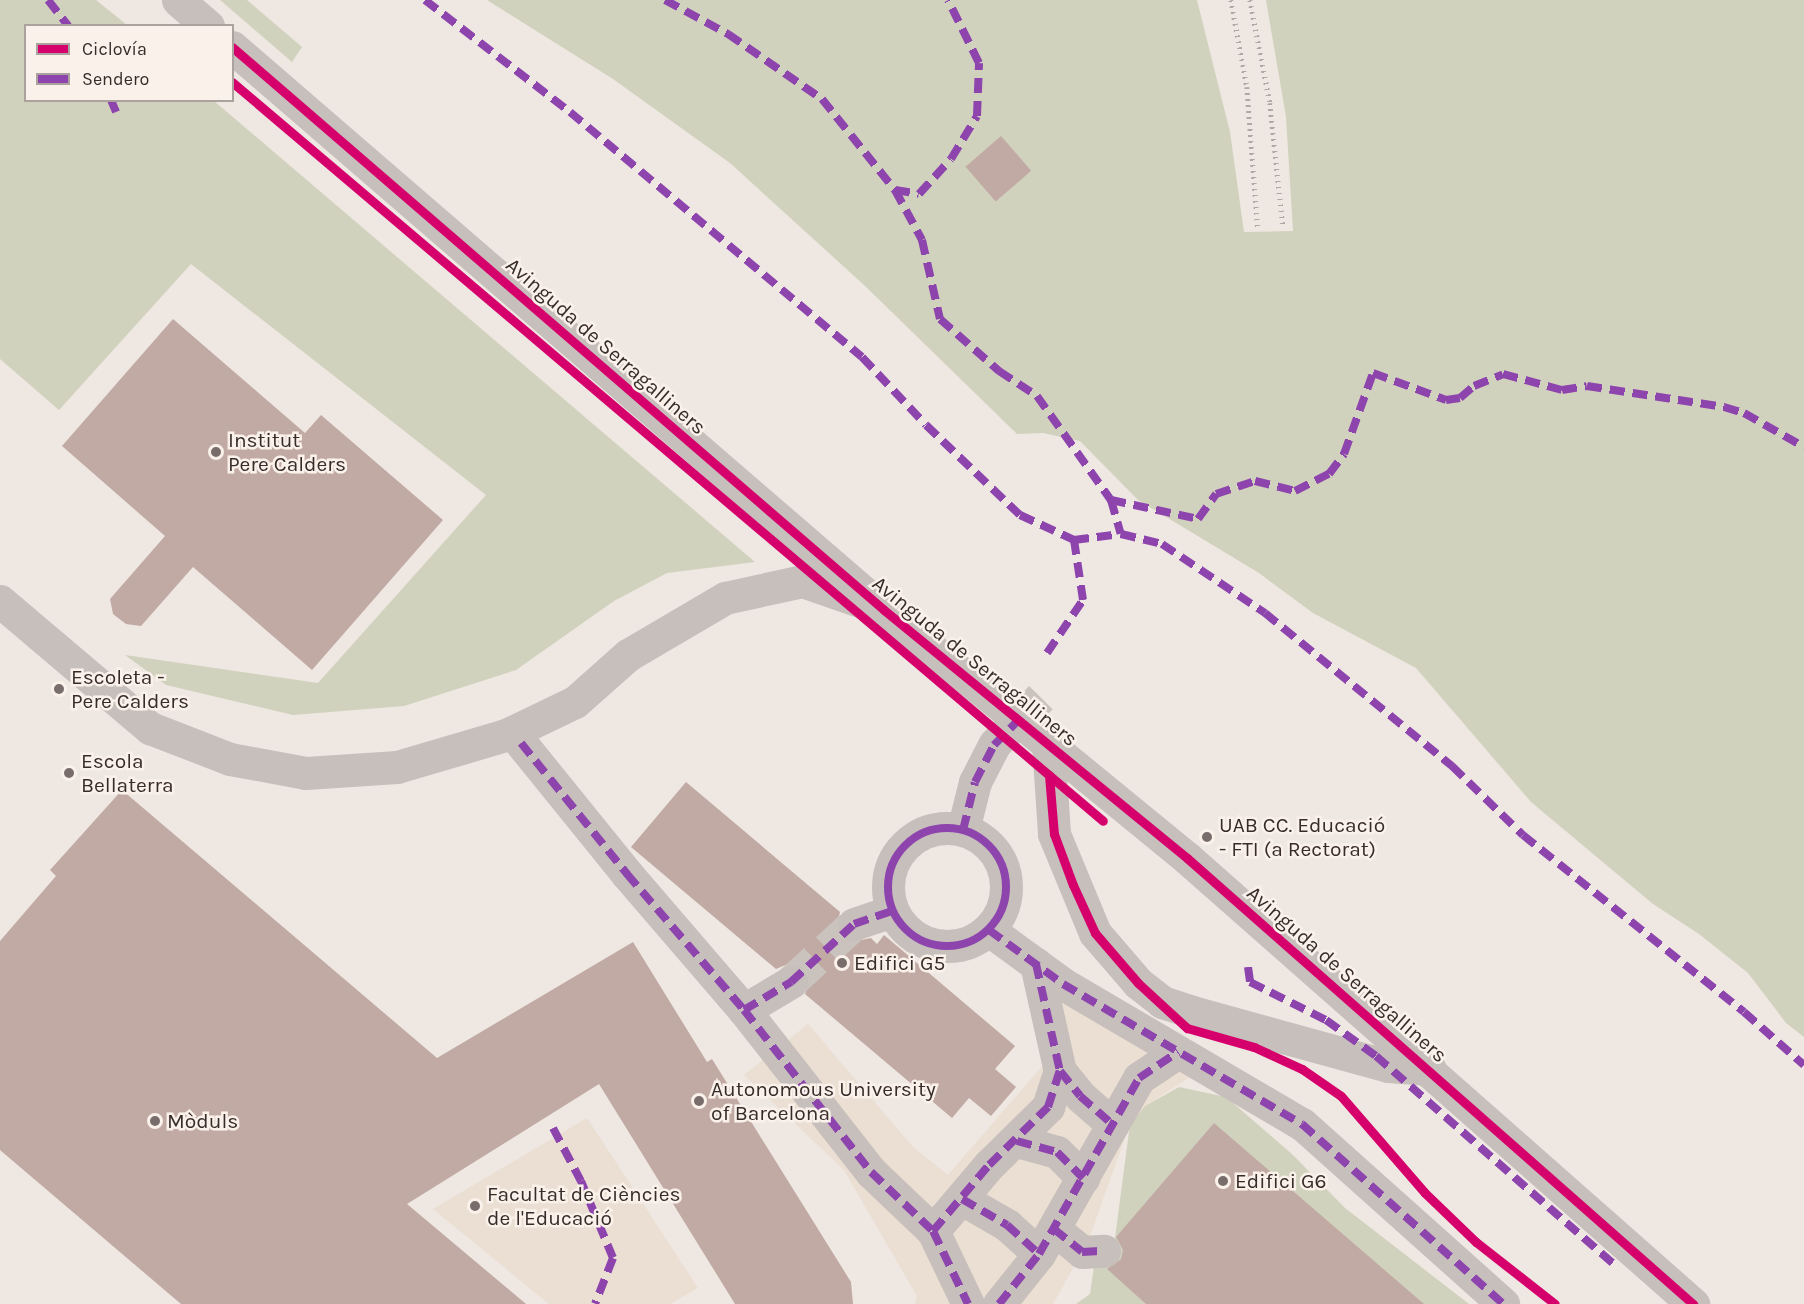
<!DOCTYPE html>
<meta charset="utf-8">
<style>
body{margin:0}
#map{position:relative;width:1804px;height:1304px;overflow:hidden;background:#eee7e2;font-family:Karla,sans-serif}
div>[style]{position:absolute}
.green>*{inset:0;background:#d1d2bd}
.plaza>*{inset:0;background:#ebded2}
.building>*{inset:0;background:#c1aaa4;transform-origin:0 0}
.minor-tunnel>*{height:33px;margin-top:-16.5px;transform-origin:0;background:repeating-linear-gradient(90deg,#cac2bd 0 33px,transparent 0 49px)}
.minor>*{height:33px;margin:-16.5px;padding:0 16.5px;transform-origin:16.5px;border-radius:16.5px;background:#c7bfbb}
.minor>.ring{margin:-16.5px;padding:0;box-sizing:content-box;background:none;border:33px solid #c7bfbb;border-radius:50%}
.rail>*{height:4.5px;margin-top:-2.25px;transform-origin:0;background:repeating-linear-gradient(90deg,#afa8a5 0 1.5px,transparent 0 6px)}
.quiet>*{height:8px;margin-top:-4px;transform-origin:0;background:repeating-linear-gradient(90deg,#8e44ad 0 15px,transparent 0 23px)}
.quiet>.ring{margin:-4px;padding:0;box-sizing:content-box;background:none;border:8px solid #8e44ad;border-radius:50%}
.cycleway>*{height:9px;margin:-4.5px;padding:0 4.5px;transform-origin:4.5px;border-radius:4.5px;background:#d6006c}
.dots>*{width:16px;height:16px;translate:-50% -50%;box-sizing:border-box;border:3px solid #faf1ea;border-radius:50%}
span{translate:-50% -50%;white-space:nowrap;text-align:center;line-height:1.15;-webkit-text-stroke:5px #faf1ea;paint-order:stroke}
.street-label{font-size:21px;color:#382c29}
.poi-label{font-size:21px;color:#382c29}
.left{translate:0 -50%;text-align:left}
.legend{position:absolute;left:24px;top:24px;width:210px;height:78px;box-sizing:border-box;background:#faf1ea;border:2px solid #aca29d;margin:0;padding:8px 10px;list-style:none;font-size:18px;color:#382c29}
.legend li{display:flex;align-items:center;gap:12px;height:30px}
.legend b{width:30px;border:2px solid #aca29d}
</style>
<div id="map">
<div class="green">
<i style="clip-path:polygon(0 0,96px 0,127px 25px,26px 26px,26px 100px,214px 101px,755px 562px,667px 573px,614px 601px,516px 670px,404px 706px,293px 715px,166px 685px,125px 655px,318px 683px,486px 495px,191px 264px,59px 410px,0 359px)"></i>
<i style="clip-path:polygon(220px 0,247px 0,302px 47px,292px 62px)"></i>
<i style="clip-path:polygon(487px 0,1197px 0,1230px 132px,1244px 232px,1293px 231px,1286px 117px,1266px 0,1804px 0,1804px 1037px,1786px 1023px,1748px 973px,1699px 934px,1653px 904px,1531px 802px,1416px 668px,1313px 613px,1259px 573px,1138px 500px,1080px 441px,1043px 433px,1017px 434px,864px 285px,730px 163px,613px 79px)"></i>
<i style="clip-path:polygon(1179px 1087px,1226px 1097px,1293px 1155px,1345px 1208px,1469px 1304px,1076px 1304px,1090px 1294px,1095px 1259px,1115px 1238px,1130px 1124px,1145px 1106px)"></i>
</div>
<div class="plaza">
<i style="clip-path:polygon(1063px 984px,1204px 1068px,1145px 1106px,1130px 1124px,1088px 1241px,1053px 1304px,915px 1304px,917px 1296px,844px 1170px,744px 1075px,808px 1024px,913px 1147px,948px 1175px,1044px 1064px)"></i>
<i style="clip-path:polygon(587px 1118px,698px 1288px,670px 1304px,549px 1304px,433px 1209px)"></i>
</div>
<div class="building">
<i style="left:1001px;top:136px;width:46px;height:47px;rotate:49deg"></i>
<i style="clip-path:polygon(173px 319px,305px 433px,321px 415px,443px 520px,312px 670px,193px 567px,141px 626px,126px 624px,113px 614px,110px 599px,165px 536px,62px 446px)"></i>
<i style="clip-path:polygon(686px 782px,840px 912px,836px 929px,842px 938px,851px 942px,871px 938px,877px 944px,884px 935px,1015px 1046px,995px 1069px,1016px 1087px,991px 1116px,969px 1098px,952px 1118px,805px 994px,810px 981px,801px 966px,790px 963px,776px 969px,631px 847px)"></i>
<i style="clip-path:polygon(122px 790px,437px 1058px,633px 942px,707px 1062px,712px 1059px,851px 1282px,853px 1304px,735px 1304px,599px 1084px,407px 1204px,526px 1304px,181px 1304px,0 1150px,0 941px,56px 876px,50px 870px)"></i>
<i style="clip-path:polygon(1214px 1123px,1424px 1304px,1146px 1304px,1107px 1269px,1121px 1259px,1123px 1250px,1116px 1237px)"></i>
</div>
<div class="minor-tunnel">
<i style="left:994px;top:745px;width:67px;rotate:-45.6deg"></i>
<i style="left:791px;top:982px;width:86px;rotate:-42.6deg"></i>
</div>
<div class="minor">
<i style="left:178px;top:0;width:40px;rotate:41deg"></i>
<i style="left:232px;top:47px;width:861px;rotate:40.81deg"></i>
<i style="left:884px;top:610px;width:392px;rotate:39.3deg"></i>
<i style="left:1187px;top:858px;width:675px;rotate:41.39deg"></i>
<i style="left:0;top:601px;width:197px;rotate:40.3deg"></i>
<i style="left:150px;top:728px;width:86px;rotate:21.2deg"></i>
<i style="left:230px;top:759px;width:77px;rotate:10.4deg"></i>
<i style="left:306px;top:773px;width:91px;rotate:-3.8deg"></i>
<i style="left:397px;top:767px;width:114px;rotate:-16.4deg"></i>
<i style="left:506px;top:735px;width:76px;rotate:-25.6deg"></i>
<i style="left:575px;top:702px;width:71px;rotate:-41.6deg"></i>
<i style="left:628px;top:655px;width:113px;rotate:-30.4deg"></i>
<i style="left:725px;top:598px;width:79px;rotate:-12.4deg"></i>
<i style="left:802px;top:581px;width:67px;rotate:19.2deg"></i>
<i style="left:521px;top:743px;width:169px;rotate:51deg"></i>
<i style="left:627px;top:874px;width:179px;rotate:49.3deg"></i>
<i style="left:744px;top:1010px;width:206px;rotate:51.9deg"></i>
<i style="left:871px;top:1172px;width:86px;rotate:43.6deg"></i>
<i style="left:933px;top:1231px;width:81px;rotate:64.4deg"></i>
<i style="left:1048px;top:743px;width:91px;rotate:86.2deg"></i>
<i style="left:1054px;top:834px;width:107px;rotate:67.5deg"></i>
<i style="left:1095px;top:933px;width:66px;rotate:49.3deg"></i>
<i style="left:1138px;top:983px;width:31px;rotate:38deg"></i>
<i style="left:1162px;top:1002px;width:32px;rotate:18deg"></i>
<i style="left:1192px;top:1012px;width:203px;rotate:15.4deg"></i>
<i style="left:1388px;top:1066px;width:42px;rotate:4.1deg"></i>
<i class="ring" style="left:888px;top:828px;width:85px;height:85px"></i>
<i style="left:963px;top:830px;width:49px;rotate:-76deg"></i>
<i style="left:975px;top:782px;width:42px;rotate:-62.8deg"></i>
<i style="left:854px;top:924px;width:40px;rotate:-18.9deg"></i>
<i style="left:989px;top:930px;width:92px;rotate:36.1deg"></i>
<i style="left:1063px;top:984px;width:277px;rotate:30.4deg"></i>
<i style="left:1302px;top:1124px;width:270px;rotate:41.8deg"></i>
<i style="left:1036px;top:964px;width:110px;rotate:77.4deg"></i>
<i style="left:1060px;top:1071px;width:32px;rotate:51deg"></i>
<i style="left:1080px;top:1096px;width:43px;rotate:41.2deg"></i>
<i style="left:744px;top:1010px;width:55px;rotate:-30.8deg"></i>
<i style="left:1017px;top:1141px;width:41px;rotate:15.4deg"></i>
<i style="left:1057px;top:1152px;width:37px;rotate:45deg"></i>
<i style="left:962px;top:1199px;width:52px;rotate:30deg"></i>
<i style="left:1007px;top:1225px;width:43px;rotate:42.2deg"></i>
<i style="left:1054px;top:1229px;width:36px;rotate:39deg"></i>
<i style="left:1082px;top:1252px;width:22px;rotate:-3deg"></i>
<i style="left:933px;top:1231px;width:87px;rotate:-49.7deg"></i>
<i style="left:989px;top:1165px;width:83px;rotate:-44.5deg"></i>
<i style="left:1048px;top:1107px;width:38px;rotate:-72deg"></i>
<i style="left:999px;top:1304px;width:64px;rotate:-51.3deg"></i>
<i style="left:1039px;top:1254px;width:202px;rotate:-60.4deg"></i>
<i style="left:1139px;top:1078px;width:47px;rotate:-33.7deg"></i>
</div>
<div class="rail">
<i style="left:1231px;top:0;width:88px;rotate:79.6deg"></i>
<i style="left:1247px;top:87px;width:143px;rotate:85.6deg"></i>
<i style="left:1250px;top:0;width:105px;rotate:79deg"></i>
<i style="left:1270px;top:103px;width:124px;rotate:84deg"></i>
</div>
<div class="quiet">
<i style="left:48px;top:0;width:33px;rotate:52deg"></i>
<i style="left:425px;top:0;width:183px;rotate:37.7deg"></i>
<i style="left:570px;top:112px;width:381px;rotate:40deg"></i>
<i style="left:862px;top:357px;width:93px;rotate:46.7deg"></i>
<i style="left:926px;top:425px;width:130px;rotate:43.8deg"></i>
<i style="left:1020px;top:515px;width:60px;rotate:24.8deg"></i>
<i style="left:1074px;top:540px;width:47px;rotate:-7.3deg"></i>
<i style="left:1121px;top:534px;width:42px;rotate:13.7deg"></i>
<i style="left:1162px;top:544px;width:124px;rotate:33.8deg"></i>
<i style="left:1265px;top:613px;width:242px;rotate:39.3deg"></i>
<i style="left:1452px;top:766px;width:99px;rotate:44.2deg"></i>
<i style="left:1523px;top:835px;width:283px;rotate:38.7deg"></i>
<i style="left:1744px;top:1012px;width:80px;rotate:41.5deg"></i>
<i style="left:665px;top:0;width:72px;rotate:28.4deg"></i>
<i style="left:728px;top:34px;width:114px;rotate:34.7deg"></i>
<i style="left:822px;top:99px;width:117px;rotate:51.3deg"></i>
<i style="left:895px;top:190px;width:24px;rotate:9deg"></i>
<i style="left:919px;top:194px;width:47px;rotate:-47.6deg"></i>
<i style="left:951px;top:159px;width:50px;rotate:-58.8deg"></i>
<i style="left:977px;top:116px;width:53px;rotate:-87.8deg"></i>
<i style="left:979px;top:63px;width:70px;rotate:-116.2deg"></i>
<i style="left:111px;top:100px;width:13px;rotate:67deg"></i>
<i style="left:895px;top:190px;width:57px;rotate:61.6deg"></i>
<i style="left:922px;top:240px;width:81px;rotate:77.2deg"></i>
<i style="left:940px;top:319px;width:79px;rotate:41.4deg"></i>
<i style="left:999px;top:371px;width:45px;rotate:33.3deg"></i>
<i style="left:1037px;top:396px;width:128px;rotate:54.6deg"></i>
<i style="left:1111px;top:500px;width:35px;rotate:74deg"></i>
<i style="left:1111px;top:500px;width:89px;rotate:12.3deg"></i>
<i style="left:1198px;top:519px;width:31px;rotate:-54deg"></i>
<i style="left:1216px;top:494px;width:41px;rotate:-18.4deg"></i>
<i style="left:1255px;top:481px;width:41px;rotate:14deg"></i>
<i style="left:1295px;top:491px;width:38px;rotate:-27deg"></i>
<i style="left:1329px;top:474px;width:25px;rotate:-53deg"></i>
<i style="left:1344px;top:454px;width:86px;rotate:-70.3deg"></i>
<i style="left:1373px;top:373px;width:78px;rotate:20.3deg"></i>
<i style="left:1446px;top:400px;width:14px;rotate:-8deg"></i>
<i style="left:1460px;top:398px;width:18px;rotate:-41deg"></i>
<i style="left:1474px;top:386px;width:31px;rotate:-22deg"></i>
<i style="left:1503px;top:374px;width:61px;rotate:15.2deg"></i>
<i style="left:1562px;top:390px;width:25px;rotate:-9deg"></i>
<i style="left:1587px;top:386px;width:139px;rotate:8.7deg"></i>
<i style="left:1724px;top:407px;width:21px;rotate:17deg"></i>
<i style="left:1744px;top:413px;width:69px;rotate:29.5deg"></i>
<i style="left:1047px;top:653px;width:64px;rotate:-55.8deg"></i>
<i style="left:1083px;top:600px;width:61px;rotate:-98.5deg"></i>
<i style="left:521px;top:743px;width:169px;rotate:51deg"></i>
<i style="left:627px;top:874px;width:179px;rotate:49.3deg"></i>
<i style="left:744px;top:1010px;width:206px;rotate:51.9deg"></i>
<i style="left:871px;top:1172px;width:86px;rotate:43.6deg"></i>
<i style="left:933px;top:1231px;width:81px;rotate:64.4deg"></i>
<i class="ring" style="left:888px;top:828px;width:110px;height:110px"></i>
<i style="left:963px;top:830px;width:49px;rotate:-76deg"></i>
<i style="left:975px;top:782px;width:42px;rotate:-62.8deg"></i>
<i style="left:994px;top:745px;width:67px;rotate:-45.6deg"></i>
<i style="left:989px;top:930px;width:92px;rotate:36.1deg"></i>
<i style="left:1063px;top:984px;width:277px;rotate:30.4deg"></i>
<i style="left:1302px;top:1124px;width:270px;rotate:41.8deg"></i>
<i style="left:1036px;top:964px;width:110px;rotate:77.4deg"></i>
<i style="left:1060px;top:1071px;width:32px;rotate:51deg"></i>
<i style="left:1080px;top:1096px;width:43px;rotate:41.2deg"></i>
<i style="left:1248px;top:967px;width:15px;rotate:82deg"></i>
<i style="left:1250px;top:982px;width:85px;rotate:26.6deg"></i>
<i style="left:1326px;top:1020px;width:62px;rotate:35.8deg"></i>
<i style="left:1376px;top:1056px;width:317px;rotate:41.2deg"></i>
<i style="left:744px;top:1010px;width:55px;rotate:-30.8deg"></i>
<i style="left:791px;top:982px;width:86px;rotate:-42.6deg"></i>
<i style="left:854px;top:924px;width:40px;rotate:-18.9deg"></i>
<i style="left:553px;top:1128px;width:60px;rotate:62.2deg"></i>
<i style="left:581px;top:1181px;width:83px;rotate:67.4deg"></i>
<i style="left:613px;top:1258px;width:49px;rotate:111.4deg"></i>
<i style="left:1017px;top:1141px;width:41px;rotate:15.4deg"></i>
<i style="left:1057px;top:1152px;width:37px;rotate:45deg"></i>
<i style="left:962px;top:1199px;width:52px;rotate:30deg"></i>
<i style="left:1007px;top:1225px;width:43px;rotate:42.2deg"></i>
<i style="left:1054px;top:1229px;width:36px;rotate:39deg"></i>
<i style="left:1082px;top:1252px;width:22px;rotate:-3deg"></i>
<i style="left:933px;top:1231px;width:87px;rotate:-49.7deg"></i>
<i style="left:989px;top:1165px;width:83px;rotate:-44.5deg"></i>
<i style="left:1048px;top:1107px;width:38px;rotate:-72deg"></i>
<i style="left:999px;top:1304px;width:64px;rotate:-51.3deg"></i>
<i style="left:1039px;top:1254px;width:202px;rotate:-60.4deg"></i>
<i style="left:1139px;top:1078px;width:47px;rotate:-33.7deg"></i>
</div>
<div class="cycleway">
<i style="left:232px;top:47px;width:861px;rotate:40.81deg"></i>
<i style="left:884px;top:610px;width:392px;rotate:39.3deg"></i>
<i style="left:1187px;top:858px;width:675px;rotate:41.39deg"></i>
<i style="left:232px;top:82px;width:1142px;rotate:40.31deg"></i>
<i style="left:1049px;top:775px;width:59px;rotate:85.2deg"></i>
<i style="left:1054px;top:834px;width:54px;rotate:69.6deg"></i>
<i style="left:1073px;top:885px;width:53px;rotate:65.4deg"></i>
<i style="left:1095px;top:933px;width:66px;rotate:49.3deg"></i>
<i style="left:1138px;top:983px;width:67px;rotate:42.6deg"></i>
<i style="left:1187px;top:1028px;width:70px;rotate:15.8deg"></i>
<i style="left:1254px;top:1047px;width:53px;rotate:24.6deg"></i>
<i style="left:1302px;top:1069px;width:47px;rotate:34.7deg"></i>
<i style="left:1341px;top:1096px;width:128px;rotate:49.1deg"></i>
<i style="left:1425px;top:1193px;width:71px;rotate:43.9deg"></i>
<i style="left:1476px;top:1242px;width:100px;rotate:38.1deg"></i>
</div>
<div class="dots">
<i style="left:216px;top:452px;background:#786d6a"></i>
<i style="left:59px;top:689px;background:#786d6a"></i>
<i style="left:69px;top:773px;background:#786d6a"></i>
<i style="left:1207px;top:837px;background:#786d6a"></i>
<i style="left:842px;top:963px;background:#786d6a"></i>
<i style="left:699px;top:1101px;background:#786d6a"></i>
<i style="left:155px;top:1121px;background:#786d6a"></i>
<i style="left:1223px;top:1181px;background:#786d6a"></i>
<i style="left:475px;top:1206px;background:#786d6a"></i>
</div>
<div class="street-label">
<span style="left:606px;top:346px;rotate:41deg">Avinguda de Serragalliners</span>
<span style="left:975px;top:661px;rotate:39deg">Avinguda de Serragalliners</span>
<span style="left:1347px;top:974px;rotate:41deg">Avinguda de Serragalliners</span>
</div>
<div class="poi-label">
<span class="left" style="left:228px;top:452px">Institut<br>Pere Calders</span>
<span class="left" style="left:71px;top:689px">Escoleta -<br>Pere Calders</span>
<span class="left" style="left:81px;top:773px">Escola<br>Bellaterra</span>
<span class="left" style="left:1219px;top:837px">UAB CC. Educació<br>- FTI (a Rectorat)</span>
<span class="left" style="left:854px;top:963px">Edifici G5</span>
<span class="left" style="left:711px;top:1101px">Autonomous University<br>of Barcelona</span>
<span class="left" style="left:167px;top:1121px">Mòduls</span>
<span class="left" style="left:1235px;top:1181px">Edifici G6</span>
<span class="left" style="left:487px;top:1206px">Facultat de Ciències<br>de l'Educació</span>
</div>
<ul class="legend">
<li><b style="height:8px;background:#d6006c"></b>Ciclovía</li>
<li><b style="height:8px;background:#8e44ad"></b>Sendero</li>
</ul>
</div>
